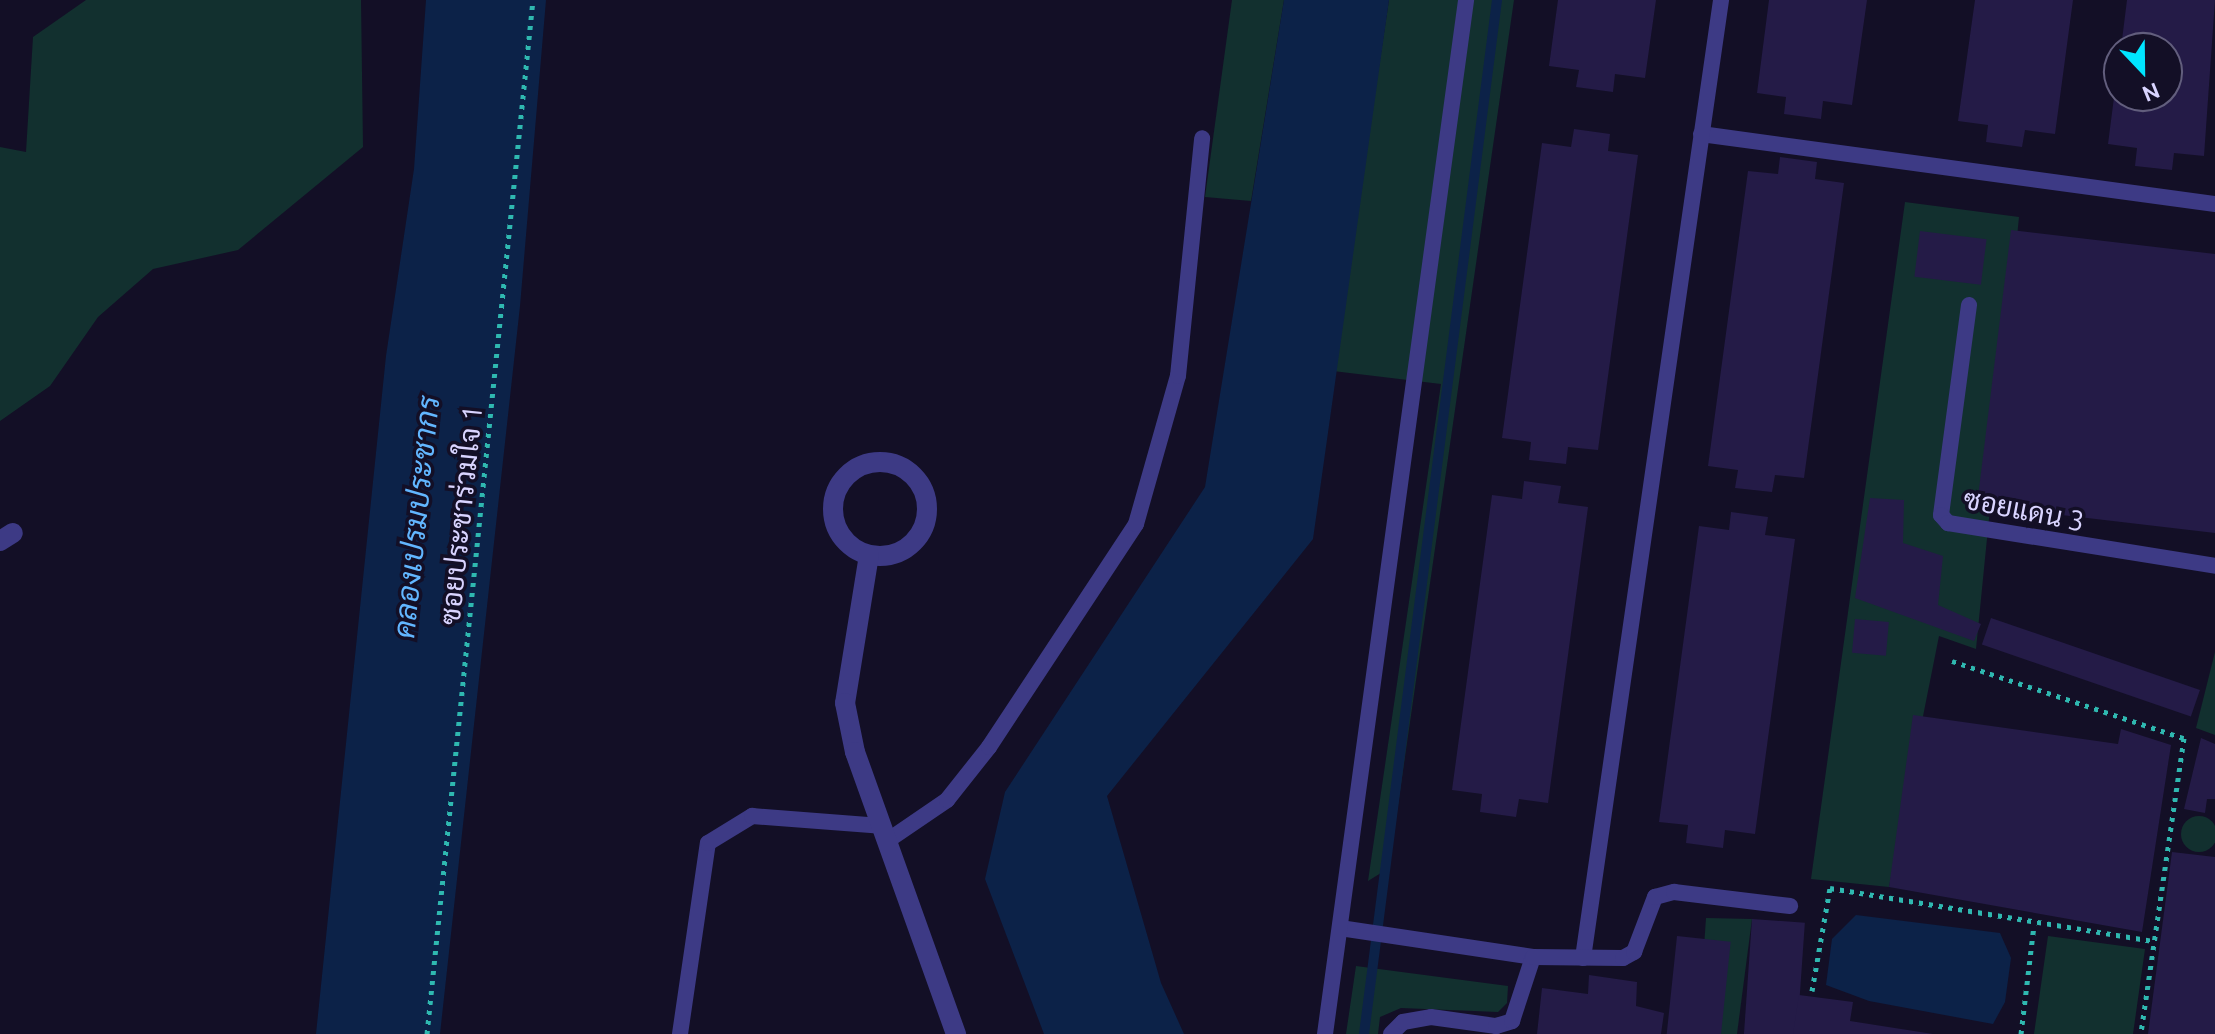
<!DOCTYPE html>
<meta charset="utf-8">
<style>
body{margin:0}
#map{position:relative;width:2215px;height:1034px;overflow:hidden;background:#130f26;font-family:Ubuntu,Sarabun,sans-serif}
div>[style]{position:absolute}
.green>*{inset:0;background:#12302f}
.round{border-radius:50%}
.water>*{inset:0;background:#0c2248}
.stream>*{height:10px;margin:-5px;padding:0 5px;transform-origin:5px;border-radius:5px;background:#0c2248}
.building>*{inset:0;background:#241b47;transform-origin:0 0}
.path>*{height:5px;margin-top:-2.5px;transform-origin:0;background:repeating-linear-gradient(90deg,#2fb8b0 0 4px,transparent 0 10px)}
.lane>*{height:16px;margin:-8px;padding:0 8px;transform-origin:8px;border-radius:8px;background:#3d3a85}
.street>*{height:20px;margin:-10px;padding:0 10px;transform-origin:10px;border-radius:10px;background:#3d3a85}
.street>.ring{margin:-10px;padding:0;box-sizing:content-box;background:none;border:20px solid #3d3a85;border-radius:50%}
span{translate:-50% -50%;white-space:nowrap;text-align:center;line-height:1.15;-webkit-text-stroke:7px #130f26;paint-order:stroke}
.street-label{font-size:28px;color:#d9d4ff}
.water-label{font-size:30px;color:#62b6ff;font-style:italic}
.north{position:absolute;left:2103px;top:32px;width:80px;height:80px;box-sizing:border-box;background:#130f26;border:2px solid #625e7d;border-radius:50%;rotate:158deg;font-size:22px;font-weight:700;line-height:32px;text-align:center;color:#d9d4ff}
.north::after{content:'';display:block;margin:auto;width:28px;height:36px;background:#00e5ff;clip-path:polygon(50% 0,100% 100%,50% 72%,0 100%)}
</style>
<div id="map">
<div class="green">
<i style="clip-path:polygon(86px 0,361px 0,363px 147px,238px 250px,153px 269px,98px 317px,50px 386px,0 421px,0 147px,26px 152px,33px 37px)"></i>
<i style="clip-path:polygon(1232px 0,1284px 0,1251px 201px,1205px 197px)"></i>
<i style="clip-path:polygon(1389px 0,1514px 0,1389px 868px,1368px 881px,1441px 384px,1333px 371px)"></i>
<i style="clip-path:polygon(1905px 202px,2019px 217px,1976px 649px,1939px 636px,1889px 887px,1811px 879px)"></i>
<i style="clip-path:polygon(2215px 652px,2215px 735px,2196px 728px)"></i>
<i class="round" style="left:2181px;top:816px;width:36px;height:36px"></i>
<i style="clip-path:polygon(1706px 918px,1752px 919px,1737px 1034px,1698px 1034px)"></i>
<i style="clip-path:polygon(2048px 936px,2145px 949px,2133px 1034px,2034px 1034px)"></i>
<i style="clip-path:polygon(1356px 966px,1508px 986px,1507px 1003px,1498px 1012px,1401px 1008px,1380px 1017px,1378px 1034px,1346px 1034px)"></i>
</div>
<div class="water">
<i style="clip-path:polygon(426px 0,546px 0,520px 306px,440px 1034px,316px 1034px,386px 356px,414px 169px)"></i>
<i style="clip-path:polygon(1284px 0,1389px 0,1313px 539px,1107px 796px,1161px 983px,1184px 1034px,1044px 1034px,985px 879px,1005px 792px,1205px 487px)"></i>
<i style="clip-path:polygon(1856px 915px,2000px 933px,2011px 958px,2005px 1002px,1993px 1024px,1869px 1001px,1826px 985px,1832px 939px)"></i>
</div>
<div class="stream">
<i style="left:1364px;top:1034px;width:1043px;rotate:-82.67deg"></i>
</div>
<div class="building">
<i style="clip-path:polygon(1558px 0,1656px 0,1645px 78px,1615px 74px,1613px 92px,1576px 87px,1579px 70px,1549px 66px)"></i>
<i style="clip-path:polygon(1769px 0,1867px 0,1852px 105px,1823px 101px,1821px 119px,1784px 114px,1786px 97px,1757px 93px)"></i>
<i style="clip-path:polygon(1975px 0,2073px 0,2055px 134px,2025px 130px,2022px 147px,1986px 142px,1988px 125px,1958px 121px)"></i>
<i style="clip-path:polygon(2127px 0,2215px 0,2204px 156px,2174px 153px,2172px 170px,2135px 166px,2137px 148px,2108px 144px,2117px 74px,2119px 96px,2167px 96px,2167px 48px,2121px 48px)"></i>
<i style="clip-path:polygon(1574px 129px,1610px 134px,1608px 151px,1638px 155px,1598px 450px,1568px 447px,1566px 464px,1529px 460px,1531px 442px,1502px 438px,1542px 143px,1571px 147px)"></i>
<i style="clip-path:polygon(1780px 157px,1817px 162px,1815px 179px,1844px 183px,1804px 478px,1775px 475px,1772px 492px,1735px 488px,1738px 470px,1708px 466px,1748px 171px,1778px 174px)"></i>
<i style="clip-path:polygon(2011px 230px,2215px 254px,2215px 533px,1977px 505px)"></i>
<i style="left:1920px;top:231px;width:67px;height:46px;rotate:7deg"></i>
<i style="clip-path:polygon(1524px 481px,1561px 486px,1558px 503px,1588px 507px,1548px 803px,1519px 799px,1516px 817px,1480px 812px,1482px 794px,1452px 790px,1492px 495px,1522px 499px)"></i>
<i style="clip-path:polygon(1870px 498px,1904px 500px,1903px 543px,1943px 556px,1938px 605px,1981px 624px,1974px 641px,1855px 598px)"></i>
<i style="clip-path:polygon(1731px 512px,1768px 517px,1765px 535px,1795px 539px,1755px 834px,1725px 830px,1723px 848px,1686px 843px,1688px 825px,1659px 822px,1699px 526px,1729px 530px)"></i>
<i style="left:1991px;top:618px;width:221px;height:28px;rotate:19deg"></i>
<i style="left:1855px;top:619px;width:34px;height:34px;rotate:5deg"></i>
<i style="clip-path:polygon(1913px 715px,2118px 744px,2121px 729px,2171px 745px,2142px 932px,1889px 887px)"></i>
<i style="clip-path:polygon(2201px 738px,2215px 744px,2215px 799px,2207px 799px,2205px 813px,2184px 809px)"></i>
<i style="clip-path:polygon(2172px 852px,2215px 857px,2215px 1034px,2148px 1034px)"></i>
<i style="left:1752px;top:919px;width:53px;height:116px;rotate:4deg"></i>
<i style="left:1677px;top:936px;width:54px;height:99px;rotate:6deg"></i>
<i style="clip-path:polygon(1589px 975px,1637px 982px,1636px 1006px,1664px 1013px,1661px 1034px,1537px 1034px,1542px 988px,1588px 994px)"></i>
<i style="clip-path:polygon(1799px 995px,1853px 1002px,1850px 1021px,1933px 1034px,1793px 1034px)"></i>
</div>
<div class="path">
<i style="left:1952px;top:661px;width:244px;rotate:18.4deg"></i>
<i style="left:2184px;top:738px;width:299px;rotate:98.3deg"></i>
<i style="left:1812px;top:991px;width:105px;rotate:-80.1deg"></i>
<i style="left:1830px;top:888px;width:329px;rotate:9.3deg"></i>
<i style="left:427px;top:1034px;width:1039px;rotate:-84.15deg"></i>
<i style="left:2021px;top:1034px;width:110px;rotate:-83.2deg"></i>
</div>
<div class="lane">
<i style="left:1701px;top:134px;width:519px;rotate:7.76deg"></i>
<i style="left:1969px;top:305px;width:212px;rotate:97.6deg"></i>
<i style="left:1941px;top:515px;width:11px;rotate:49deg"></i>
<i style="left:1948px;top:523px;width:270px;rotate:9.1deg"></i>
<i style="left:887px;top:841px;width:73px;rotate:-34.3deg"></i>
<i style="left:947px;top:800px;width:68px;rotate:-51.6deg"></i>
<i style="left:989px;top:747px;width:267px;rotate:-56.6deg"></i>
<i style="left:1136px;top:524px;width:154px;rotate:-74.2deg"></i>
<i style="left:1178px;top:376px;width:239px;rotate:-84.2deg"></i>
<i style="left:1340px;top:928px;width:195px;rotate:8.5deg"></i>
<i style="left:1583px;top:958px;width:968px;rotate:-81.8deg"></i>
<i style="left:680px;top:1034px;width:193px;rotate:-81.7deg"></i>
<i style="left:708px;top:843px;width:52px;rotate:-31.5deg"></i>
<i style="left:752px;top:816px;width:129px;rotate:4.4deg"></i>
<i style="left:1325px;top:1034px;width:1044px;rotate:-82.23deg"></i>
<i style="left:1391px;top:1034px;width:17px;rotate:-45deg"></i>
<i style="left:1403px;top:1022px;width:28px;rotate:-10deg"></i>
<i style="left:1431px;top:1017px;width:66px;rotate:7.9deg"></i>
<i style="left:1496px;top:1026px;width:17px;rotate:-17deg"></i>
<i style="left:1512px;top:1021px;width:67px;rotate:-71.8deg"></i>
<i style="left:1533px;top:957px;width:90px;rotate:0.6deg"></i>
<i style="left:1623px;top:958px;width:13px;rotate:-29deg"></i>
<i style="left:1634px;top:952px;width:59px;rotate:-69.1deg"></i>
<i style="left:1655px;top:897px;width:20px;rotate:-15deg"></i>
<i style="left:1674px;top:892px;width:117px;rotate:6.9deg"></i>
</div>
<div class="street">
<i class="ring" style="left:833px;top:462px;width:74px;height:74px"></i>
<i style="left:0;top:541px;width:15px;rotate:-32deg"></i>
<i style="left:869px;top:555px;width:150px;rotate:99.2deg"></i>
<i style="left:845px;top:703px;width:50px;rotate:78.5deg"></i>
<i style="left:855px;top:752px;width:300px;rotate:70.3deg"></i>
</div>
<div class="street-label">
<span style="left:2024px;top:510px;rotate:11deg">ซอยแดน 3</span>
<span style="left:461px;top:515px;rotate:-84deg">ซอยประชาร่วมใจ 1</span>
</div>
<div class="water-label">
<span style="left:416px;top:517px;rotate:-84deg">คลองเปรมประชากร</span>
</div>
<div class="north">N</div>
</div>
